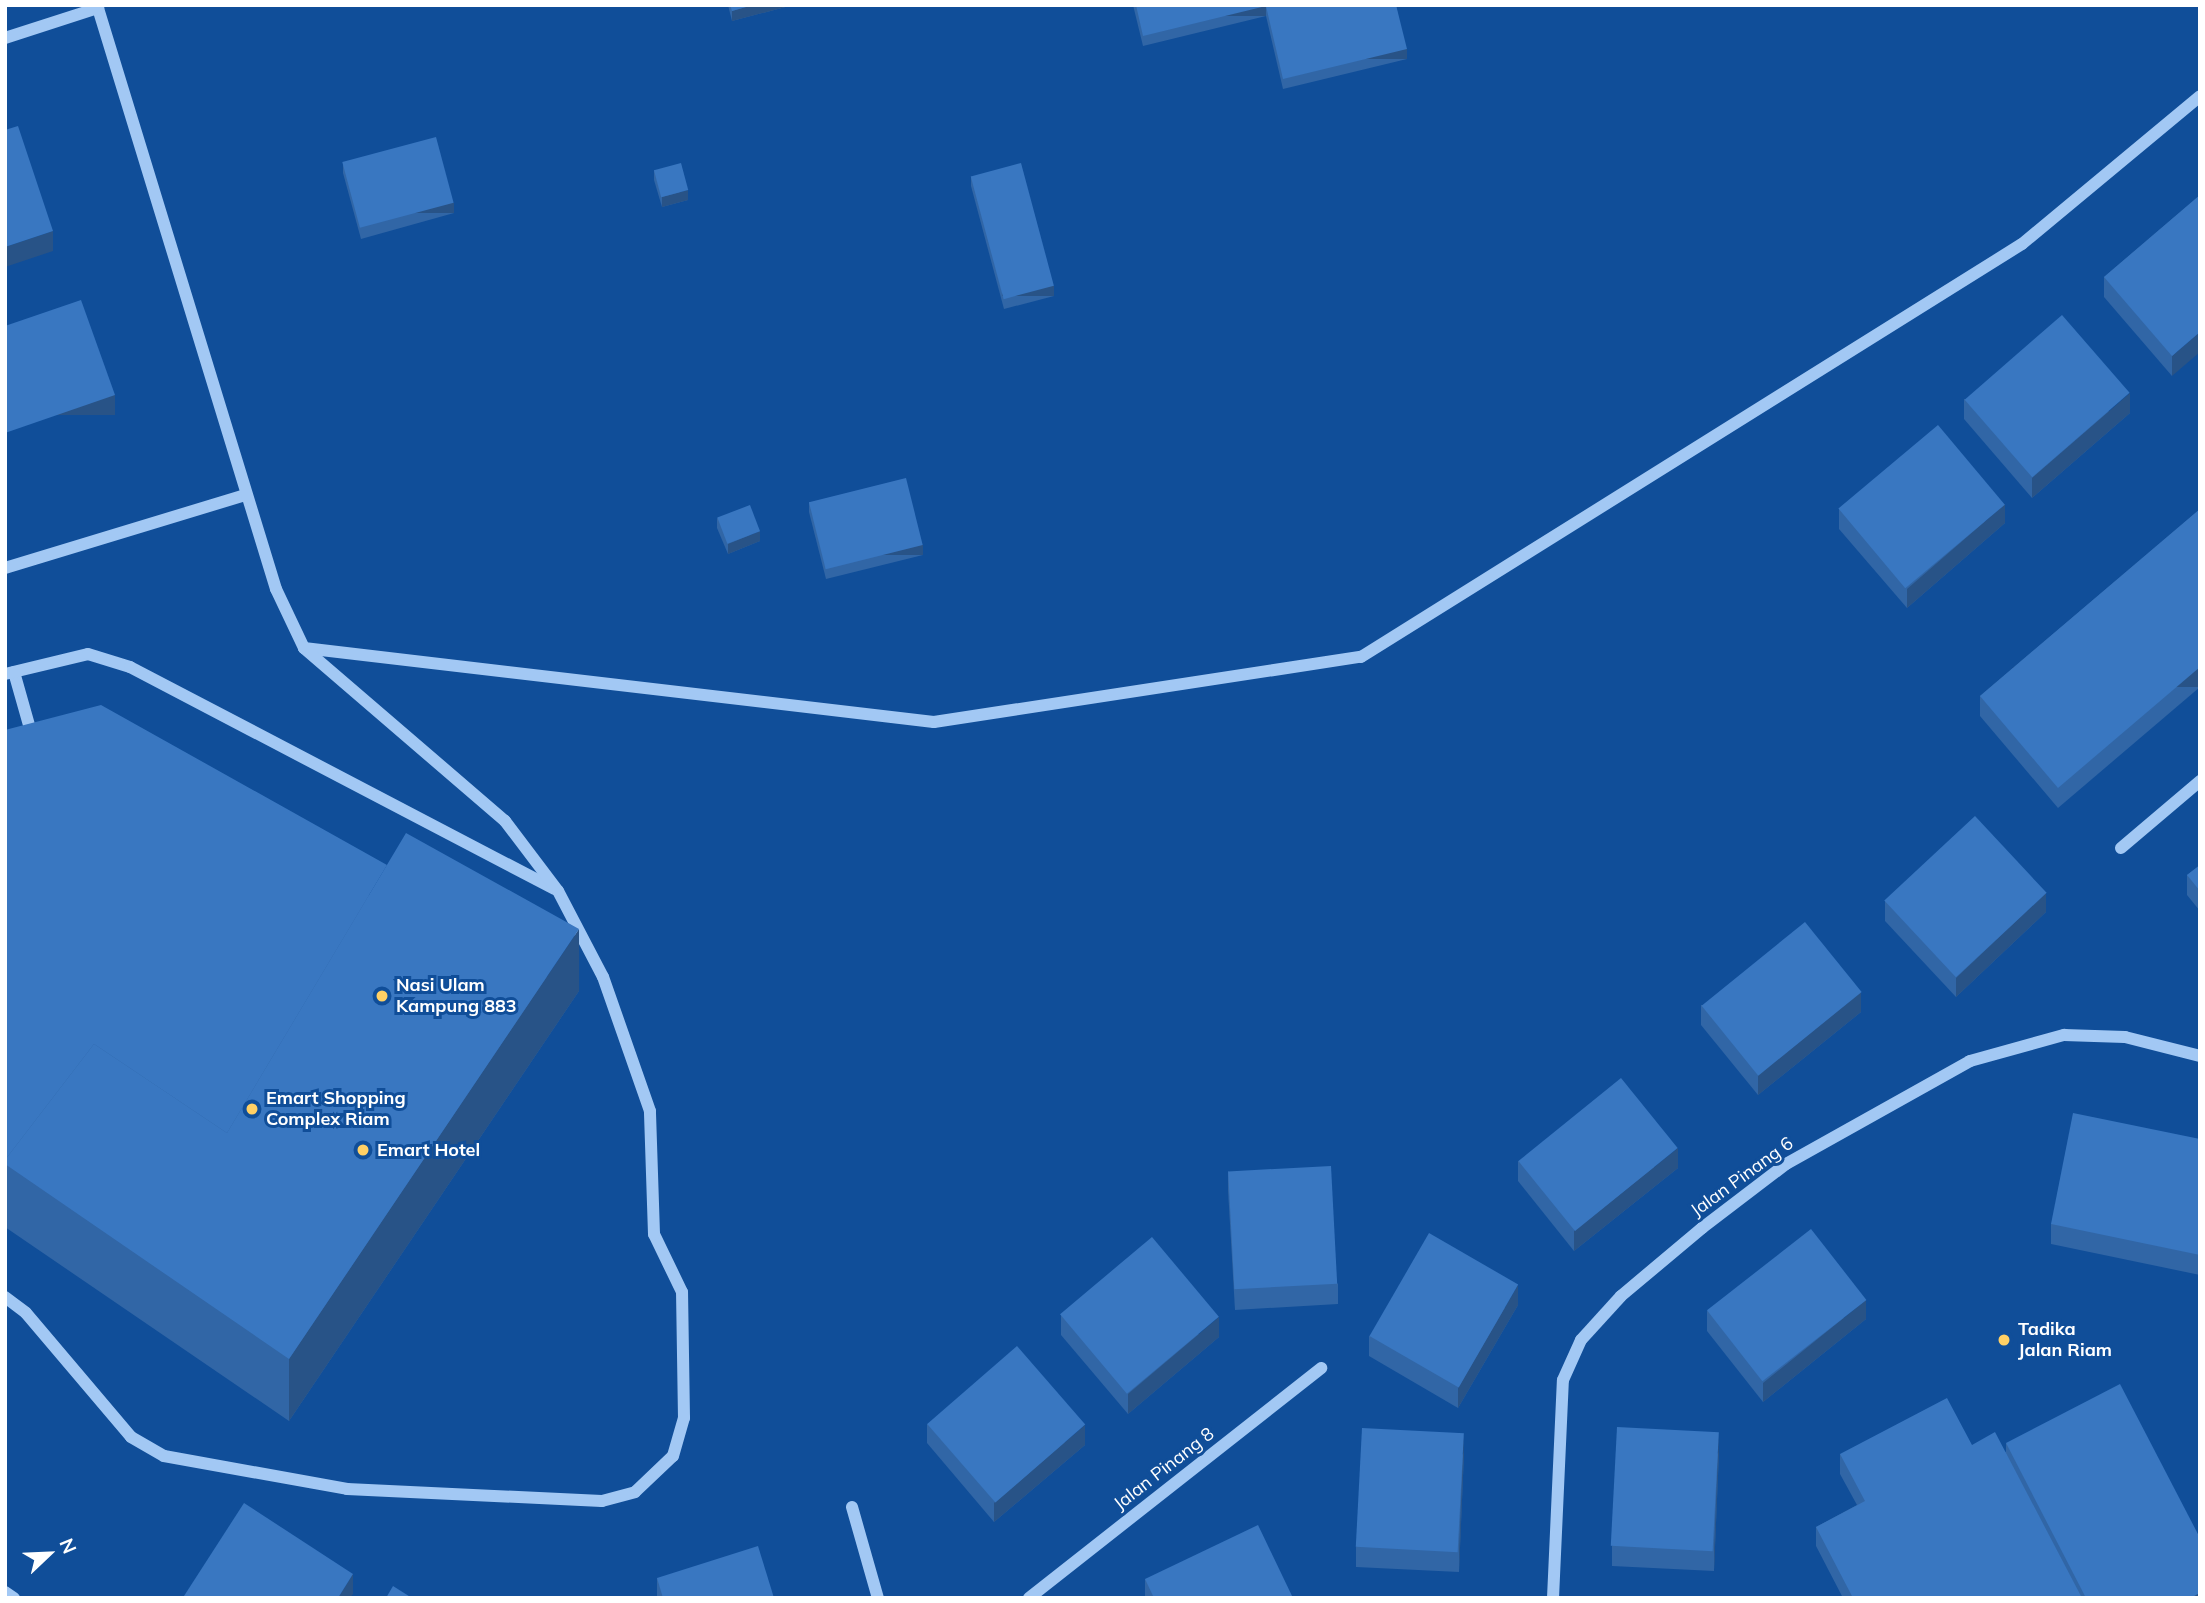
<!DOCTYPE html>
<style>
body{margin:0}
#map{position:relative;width:2205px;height:1603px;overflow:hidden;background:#104e99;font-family:Mulish,sans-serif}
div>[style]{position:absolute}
.minor>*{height:12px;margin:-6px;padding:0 6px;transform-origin:6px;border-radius:6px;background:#a2c8f4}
.wall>*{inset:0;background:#3166a6}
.shaded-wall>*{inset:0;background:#285387;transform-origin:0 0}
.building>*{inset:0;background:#3977c1;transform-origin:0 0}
.dots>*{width:19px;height:19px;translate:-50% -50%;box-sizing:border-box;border:4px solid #104e99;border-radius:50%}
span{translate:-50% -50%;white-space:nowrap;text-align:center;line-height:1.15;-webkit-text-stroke:6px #104e99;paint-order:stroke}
.poi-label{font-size:18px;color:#fff;font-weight:700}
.left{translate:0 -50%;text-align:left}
.street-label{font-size:18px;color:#fff}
.frame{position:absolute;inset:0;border:7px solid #fff;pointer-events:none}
.north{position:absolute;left:14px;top:1519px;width:70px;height:70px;-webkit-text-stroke:5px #104e99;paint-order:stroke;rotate:67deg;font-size:19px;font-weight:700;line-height:28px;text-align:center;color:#fff}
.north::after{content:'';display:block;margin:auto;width:24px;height:32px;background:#fff;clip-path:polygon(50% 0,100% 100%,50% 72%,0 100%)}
</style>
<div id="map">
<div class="minor">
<i style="left:5px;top:38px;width:98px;rotate:-17.9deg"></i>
<i style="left:5px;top:568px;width:252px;rotate:-16.9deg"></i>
<i style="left:304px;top:648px;width:634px;rotate:6.7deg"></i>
<i style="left:934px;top:722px;width:432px;rotate:-8.7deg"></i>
<i style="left:1361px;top:657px;width:779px;rotate:-32deg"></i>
<i style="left:2022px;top:244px;width:231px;rotate:-39.7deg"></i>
<i style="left:14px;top:672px;width:70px;rotate:74.2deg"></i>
<i style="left:5px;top:674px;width:85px;rotate:-13.5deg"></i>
<i style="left:88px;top:654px;width:44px;rotate:17.2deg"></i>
<i style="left:130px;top:667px;width:479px;rotate:27.6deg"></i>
<i style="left:2121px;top:848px;width:104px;rotate:-40.3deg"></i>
<i style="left:5px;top:1297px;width:26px;rotate:37deg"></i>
<i style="left:26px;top:1313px;width:162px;rotate:49.7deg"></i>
<i style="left:131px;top:1437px;width:38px;rotate:30deg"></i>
<i style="left:164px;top:1456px;width:186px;rotate:10.2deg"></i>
<i style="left:347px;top:1489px;width:255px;rotate:2.7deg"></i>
<i style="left:602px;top:1501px;width:34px;rotate:-15deg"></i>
<i style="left:635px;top:1492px;width:52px;rotate:-43.5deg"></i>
<i style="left:673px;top:1456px;width:40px;rotate:-74deg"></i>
<i style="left:684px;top:1418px;width:126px;rotate:-90.9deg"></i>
<i style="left:682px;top:1292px;width:64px;rotate:-115.8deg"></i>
<i style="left:654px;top:1234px;width:123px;rotate:-91.9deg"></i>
<i style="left:650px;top:1111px;width:142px;rotate:-109.3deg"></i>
<i style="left:603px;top:977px;width:97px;rotate:-117.6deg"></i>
<i style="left:558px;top:891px;width:88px;rotate:-127.1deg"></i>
<i style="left:505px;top:821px;width:265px;rotate:-139.3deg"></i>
<i style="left:304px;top:648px;width:65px;rotate:-115.4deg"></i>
<i style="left:276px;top:589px;width:611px;rotate:-107.04deg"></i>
<i style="left:852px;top:1507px;width:95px;rotate:74.1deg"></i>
<i style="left:5px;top:1592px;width:11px;rotate:34deg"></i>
<i style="left:1029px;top:1598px;width:372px;rotate:-38.2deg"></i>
<i style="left:1553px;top:1598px;width:218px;rotate:-87.4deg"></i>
<i style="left:1563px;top:1380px;width:44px;rotate:-65.8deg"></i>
<i style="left:1581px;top:1340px;width:59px;rotate:-47.7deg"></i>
<i style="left:1621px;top:1296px;width:106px;rotate:-40deg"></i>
<i style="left:1702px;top:1228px;width:106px;rotate:-37.3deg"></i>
<i style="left:1786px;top:1164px;width:211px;rotate:-29.2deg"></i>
<i style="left:1970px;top:1061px;width:98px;rotate:-15.5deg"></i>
<i style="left:2064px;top:1035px;width:61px;rotate:1.9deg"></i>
<i style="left:2125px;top:1037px;width:77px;rotate:14.2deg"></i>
</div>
<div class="wall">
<i style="clip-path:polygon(728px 5px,793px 5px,732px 21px)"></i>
<i style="clip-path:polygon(1133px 5px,1396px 5px,1407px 59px,1283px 89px,1266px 16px,1143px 46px)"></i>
<i style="clip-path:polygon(343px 163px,454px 213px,361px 239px,343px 173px)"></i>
<i style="clip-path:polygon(654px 170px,688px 200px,662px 207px,654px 180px)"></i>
<i style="clip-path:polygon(971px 176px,1054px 296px,1004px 309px,971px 186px)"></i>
<i style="clip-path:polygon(2200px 195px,2172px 376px,2104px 297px,2104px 277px)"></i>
<i style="clip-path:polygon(1964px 399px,2130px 413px,2032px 498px,1964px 419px)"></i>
<i style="clip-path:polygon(809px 502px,923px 555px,826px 579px,809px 512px)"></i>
<i style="clip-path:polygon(1839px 509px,2005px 523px,1907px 608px,1839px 529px)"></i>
<i style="clip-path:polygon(2200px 509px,2200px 687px,2058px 808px,1980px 716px,1980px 696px)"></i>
<i style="clip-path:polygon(717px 518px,760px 541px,728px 554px,717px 528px)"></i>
<i style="clip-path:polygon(5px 730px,579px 991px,289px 1421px,5px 1227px)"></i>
<i style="clip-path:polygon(2200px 865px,2200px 911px,2187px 895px,2187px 875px)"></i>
<i style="clip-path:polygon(1885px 901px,2046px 912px,1956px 997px,1885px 921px)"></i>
<i style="clip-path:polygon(1701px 1005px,1861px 1012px,1758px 1095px,1701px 1025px)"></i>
<i style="clip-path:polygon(2200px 1139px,2200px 1275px,2051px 1244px,2051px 1224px)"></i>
<i style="clip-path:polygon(1518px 1161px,1678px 1168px,1574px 1251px,1518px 1181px)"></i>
<i style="clip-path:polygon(1228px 1171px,1338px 1284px,1338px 1304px,1235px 1310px,1228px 1190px)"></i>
<i style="clip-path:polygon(1518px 1305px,1458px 1408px,1369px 1356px,1369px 1336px)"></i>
<i style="clip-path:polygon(1707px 1311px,1866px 1319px,1763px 1402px,1707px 1331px)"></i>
<i style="clip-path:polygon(1061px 1315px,1219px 1337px,1128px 1414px,1061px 1335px)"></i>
<i style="clip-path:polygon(927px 1424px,1085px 1445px,994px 1522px,927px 1443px)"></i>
<i style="clip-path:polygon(2006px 1443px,2200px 1598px,1843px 1598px,1816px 1546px,1816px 1527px,1857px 1505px,1840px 1474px,1840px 1454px,1972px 1445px,2006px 1452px)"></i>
<i style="clip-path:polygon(1719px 1452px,1714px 1571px,1612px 1566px,1612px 1546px)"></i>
<i style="clip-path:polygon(1464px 1453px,1459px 1572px,1356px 1567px,1356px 1547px)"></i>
<i style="clip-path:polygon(657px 1578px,774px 1598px,657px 1598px)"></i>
<i style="clip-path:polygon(1145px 1579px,1293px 1598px,1145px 1598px)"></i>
</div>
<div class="shaded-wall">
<i style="clip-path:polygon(753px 5px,793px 5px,732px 21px,732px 11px)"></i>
<i style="left:1266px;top:6px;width:10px;height:127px;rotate:90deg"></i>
<i style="left:1407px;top:49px;width:10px;height:128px;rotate:90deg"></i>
<i style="clip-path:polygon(688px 190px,688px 200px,662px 207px,662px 197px)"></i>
<i style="left:454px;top:203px;width:10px;height:97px;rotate:90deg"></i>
<i style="clip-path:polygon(53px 231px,53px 251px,5px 267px,5px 247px)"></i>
<i style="left:1054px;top:286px;width:10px;height:52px;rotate:90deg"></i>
<i style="clip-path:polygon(2200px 332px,2200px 352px,2172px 376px,2172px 356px)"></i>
<i style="clip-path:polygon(2130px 393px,2130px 413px,2032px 498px,2032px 478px)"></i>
<i style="left:115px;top:395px;width:20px;height:116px;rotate:90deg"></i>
<i style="clip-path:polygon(2005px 504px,2005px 523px,1907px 608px,1907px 589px)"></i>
<i style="clip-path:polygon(760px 531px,760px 541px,728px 554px,728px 544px)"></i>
<i style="left:923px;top:545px;width:10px;height:100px;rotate:90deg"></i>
<i style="left:2200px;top:667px;width:20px;height:187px;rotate:90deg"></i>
<i style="clip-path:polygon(2046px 893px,2046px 912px,1956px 997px,1956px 978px)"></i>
<i style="clip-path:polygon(579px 929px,579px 991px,289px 1421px,289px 1359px)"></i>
<i style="clip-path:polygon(1861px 992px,1861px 1012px,1758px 1095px,1758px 1075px)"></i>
<i style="clip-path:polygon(1678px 1148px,1678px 1168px,1574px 1251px,1574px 1231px)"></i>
<i style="clip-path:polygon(1518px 1285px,1518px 1305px,1458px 1408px,1458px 1388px)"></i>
<i style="clip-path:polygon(1866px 1300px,1866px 1319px,1763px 1402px,1763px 1383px)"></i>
<i style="clip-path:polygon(1219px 1317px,1219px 1337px,1128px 1414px,1128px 1394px)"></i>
<i style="clip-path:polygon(1085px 1425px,1085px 1445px,994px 1522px,994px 1503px)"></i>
<i style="clip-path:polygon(1719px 1432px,1719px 1452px,1714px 1571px,1714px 1551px)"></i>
<i style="clip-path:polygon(1464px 1434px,1464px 1453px,1459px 1572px,1459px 1552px)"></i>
<i style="clip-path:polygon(353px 1574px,353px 1594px,350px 1598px,338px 1598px)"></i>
<i style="clip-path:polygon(2200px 1593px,2200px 1598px,2190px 1598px)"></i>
</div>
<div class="building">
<i style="clip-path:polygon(730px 5px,753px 5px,732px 11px)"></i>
<i style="clip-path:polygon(1136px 5px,1396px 5px,1407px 49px,1283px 79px,1266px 6px,1143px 36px)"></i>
<i style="clip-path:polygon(18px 126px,53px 231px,5px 247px,5px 130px)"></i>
<i style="left:436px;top:137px;width:68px;height:97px;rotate:75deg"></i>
<i style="left:681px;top:163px;width:28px;height:28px;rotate:75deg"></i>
<i style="left:1021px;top:163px;width:127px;height:52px;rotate:75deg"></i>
<i style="clip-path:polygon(2200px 195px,2200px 332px,2172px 356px,2104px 277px)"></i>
<i style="clip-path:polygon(81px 300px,115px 395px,5px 433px,5px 326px)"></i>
<i style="left:2062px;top:315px;width:103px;height:129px;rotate:49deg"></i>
<i style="left:1938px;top:425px;width:104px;height:130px;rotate:50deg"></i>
<i style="left:906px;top:478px;width:69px;height:100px;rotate:76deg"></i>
<i style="left:750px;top:505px;width:28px;height:35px;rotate:69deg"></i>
<i style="clip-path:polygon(2200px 509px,2200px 667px,2058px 788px,1980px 696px)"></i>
<i style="clip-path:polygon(101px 705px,387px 865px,227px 1133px,94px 1044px,5px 1160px,5px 730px)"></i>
<i style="left:1975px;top:816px;width:105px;height:124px;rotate:47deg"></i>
<i style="clip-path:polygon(406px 833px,579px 929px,289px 1359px,5px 1164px,5px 1160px,94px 1044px,227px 1133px)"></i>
<i style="clip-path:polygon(2200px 865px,2200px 891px,2187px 875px)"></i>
<i style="left:1805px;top:922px;width:90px;height:133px;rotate:51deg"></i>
<i style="left:1621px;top:1078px;width:90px;height:132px;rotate:51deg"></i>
<i style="clip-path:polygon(2073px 1113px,2200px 1139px,2200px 1255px,2051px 1224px)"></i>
<i style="left:1331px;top:1166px;width:118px;height:103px;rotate:87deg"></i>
<i style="left:1811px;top:1229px;width:90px;height:132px;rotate:52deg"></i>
<i style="left:1429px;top:1233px;width:103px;height:119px;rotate:30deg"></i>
<i style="left:1152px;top:1237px;width:104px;height:120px;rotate:50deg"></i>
<i style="left:1017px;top:1346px;width:104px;height:119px;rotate:49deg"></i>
<i style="clip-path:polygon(2120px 1384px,2200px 1538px,2200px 1593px,2190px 1598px,2086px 1598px,2006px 1443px)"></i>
<i style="clip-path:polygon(1947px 1398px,1972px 1445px,1995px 1432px,2082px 1598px,1853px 1598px,1816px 1527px,1865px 1501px,1840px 1454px)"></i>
<i style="left:1617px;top:1427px;width:102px;height:119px;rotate:3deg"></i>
<i style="left:1362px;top:1428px;width:102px;height:119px;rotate:3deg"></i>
<i style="clip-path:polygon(244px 1503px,353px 1574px,338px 1598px,187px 1598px,184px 1596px)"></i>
<i style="clip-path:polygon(1258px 1525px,1293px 1598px,1154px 1598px,1145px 1579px)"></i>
<i style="clip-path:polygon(758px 1546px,774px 1598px,663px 1598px,657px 1578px)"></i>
<i style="clip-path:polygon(393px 1586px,412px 1598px,386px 1598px)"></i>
<i style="clip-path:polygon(1352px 1596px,1384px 1598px,1352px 1598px)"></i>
</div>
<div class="dots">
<i style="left:382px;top:996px;background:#ffd065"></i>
<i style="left:252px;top:1109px;background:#ffd065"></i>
<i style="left:363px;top:1150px;background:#ffd065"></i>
<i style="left:2004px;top:1340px;background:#ffd065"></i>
</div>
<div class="poi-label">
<span class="left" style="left:396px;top:996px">Nasi Ulam<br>Kampung 883</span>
<span class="left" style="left:266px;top:1109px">Emart Shopping<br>Complex Riam</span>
<span class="left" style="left:377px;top:1150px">Emart Hotel</span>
<span class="left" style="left:2018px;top:1340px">Tadika<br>Jalan Riam</span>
</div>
<div class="street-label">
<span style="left:1742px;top:1177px;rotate:-36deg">Jalan Pinang 6</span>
<span style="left:1164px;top:1469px;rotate:-38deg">Jalan Pinang 8</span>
</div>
<div class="frame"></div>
<div class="north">N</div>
</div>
